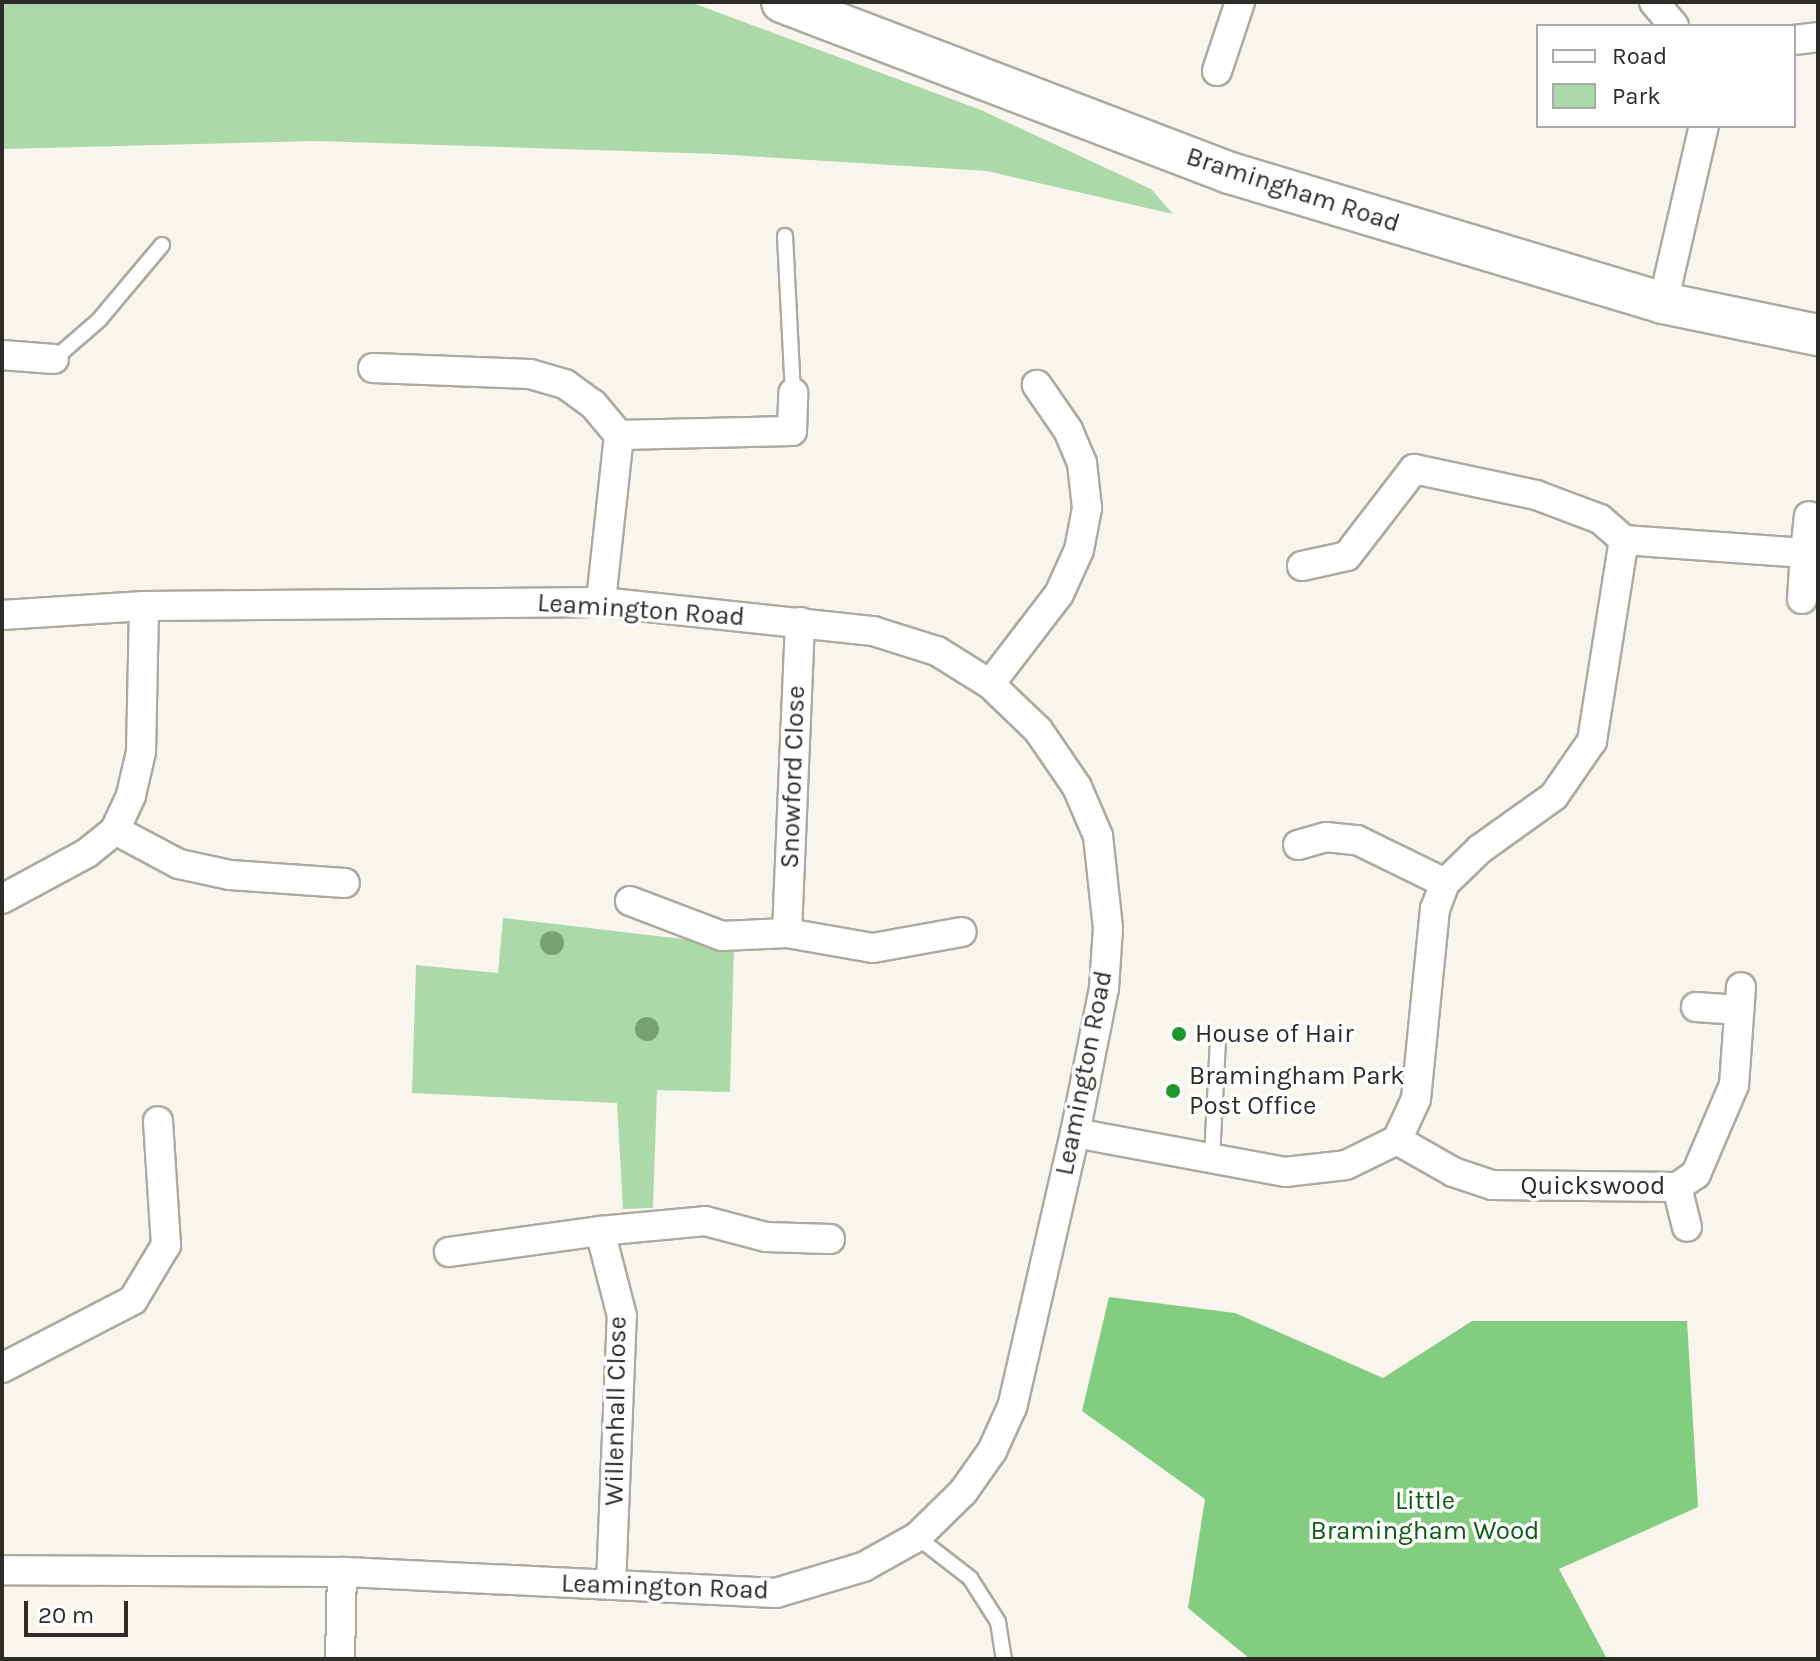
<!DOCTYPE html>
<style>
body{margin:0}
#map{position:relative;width:1820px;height:1661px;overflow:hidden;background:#f8f6ec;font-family:Karla,sans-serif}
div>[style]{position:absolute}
.green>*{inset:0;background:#acd9aa}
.forest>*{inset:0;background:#83cd81}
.roads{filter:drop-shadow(2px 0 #acaba1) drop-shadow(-2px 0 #acaba1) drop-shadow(0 2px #acaba1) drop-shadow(0 -2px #acaba1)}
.lane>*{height:14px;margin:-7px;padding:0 7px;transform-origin:7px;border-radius:7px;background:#fff}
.street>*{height:28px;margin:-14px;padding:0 14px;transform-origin:14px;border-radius:14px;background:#fff}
.secondary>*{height:40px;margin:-20px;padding:0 20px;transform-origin:20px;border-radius:20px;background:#fff}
.trees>*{width:24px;height:24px;margin:-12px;border-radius:50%;background:#77a175}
.dots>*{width:22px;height:22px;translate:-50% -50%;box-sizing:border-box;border:4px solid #fff;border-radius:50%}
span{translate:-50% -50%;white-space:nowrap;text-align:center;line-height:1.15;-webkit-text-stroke:7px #fff;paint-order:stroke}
.street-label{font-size:26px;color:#2d2c28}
.poi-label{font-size:26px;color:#2d2c28}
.left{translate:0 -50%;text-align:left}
.park-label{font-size:26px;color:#0d5c14}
.frame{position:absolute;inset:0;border:4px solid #2d2c28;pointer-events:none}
.legend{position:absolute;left:1536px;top:24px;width:260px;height:104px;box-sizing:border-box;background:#fff;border:2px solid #ababa9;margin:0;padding:10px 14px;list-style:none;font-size:24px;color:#2d2c28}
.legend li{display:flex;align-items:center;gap:16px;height:40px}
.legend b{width:40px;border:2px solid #ababa9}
.scale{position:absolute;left:24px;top:1601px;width:104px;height:36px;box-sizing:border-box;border:4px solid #2d2c28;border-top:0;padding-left:10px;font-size:24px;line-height:28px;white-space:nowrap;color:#2d2c28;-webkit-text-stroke:6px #fff;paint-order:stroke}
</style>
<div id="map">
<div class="green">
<i style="clip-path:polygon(2px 2px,690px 2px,981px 110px,1151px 189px,1173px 214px,987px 171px,716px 154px,317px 141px,2px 149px)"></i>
<i style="clip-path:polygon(503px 918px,734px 945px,730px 1092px,657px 1090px,653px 1208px,623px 1209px,617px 1103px,412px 1093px,416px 965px,498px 973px)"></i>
</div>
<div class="forest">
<i style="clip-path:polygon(1109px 1297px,1235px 1313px,1383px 1378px,1472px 1321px,1687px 1321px,1698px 1507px,1559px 1569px,1607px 1659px,1250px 1659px,1188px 1608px,1205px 1499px,1082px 1411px)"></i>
</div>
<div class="roads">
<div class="lane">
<i style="left:785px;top:236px;width:157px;rotate:87.1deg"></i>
<i style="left:54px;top:359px;width:60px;rotate:-40.9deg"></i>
<i style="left:99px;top:320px;width:98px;rotate:-50deg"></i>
<i style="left:1212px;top:1158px;width:118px;rotate:-87.1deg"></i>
<i style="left:917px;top:1537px;width:67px;rotate:37.7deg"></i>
<i style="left:970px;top:1578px;width:52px;rotate:57.5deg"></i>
<i style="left:998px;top:1622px;width:37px;rotate:81deg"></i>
</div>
<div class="street">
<i style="left:1654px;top:2px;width:31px;rotate:50deg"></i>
<i style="left:1794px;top:40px;width:24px;rotate:-7deg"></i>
<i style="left:1217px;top:71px;width:73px;rotate:-71.6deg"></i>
<i style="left:1663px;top:303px;width:182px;rotate:-77deg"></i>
<i style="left:2px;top:355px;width:52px;rotate:4.4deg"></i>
<i style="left:373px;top:368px;width:157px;rotate:2.2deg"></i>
<i style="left:530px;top:374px;width:36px;rotate:16deg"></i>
<i style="left:565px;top:384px;width:34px;rotate:36deg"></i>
<i style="left:593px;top:404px;width:40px;rotate:50deg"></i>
<i style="left:619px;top:435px;width:168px;rotate:96.2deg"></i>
<i style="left:619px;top:435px;width:173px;rotate:-1.3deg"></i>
<i style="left:792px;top:431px;width:38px;rotate:-88deg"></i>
<i style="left:1302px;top:566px;width:46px;rotate:-12.5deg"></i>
<i style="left:1347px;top:556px;width:110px;rotate:-52.4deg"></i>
<i style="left:1414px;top:469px;width:125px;rotate:12deg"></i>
<i style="left:1536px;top:495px;width:68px;rotate:20.6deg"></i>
<i style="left:1600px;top:519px;width:32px;rotate:41deg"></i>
<i style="left:1802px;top:599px;width:46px;rotate:-86.3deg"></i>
<i style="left:2px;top:615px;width:142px;rotate:-3.6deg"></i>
<i style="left:144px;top:606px;width:457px;rotate:-0.5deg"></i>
<i style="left:601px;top:602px;width:274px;rotate:6.1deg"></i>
<i style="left:873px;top:631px;width:67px;rotate:17.4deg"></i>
<i style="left:937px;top:651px;width:62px;rotate:31.9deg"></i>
<i style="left:990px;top:684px;width:66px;rotate:43.8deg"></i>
<i style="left:1038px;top:730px;width:69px;rotate:55.6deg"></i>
<i style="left:1077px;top:787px;width:53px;rotate:66.8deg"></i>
<i style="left:1098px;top:836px;width:93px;rotate:83.8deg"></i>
<i style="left:1108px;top:928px;width:60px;rotate:93.8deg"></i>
<i style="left:1104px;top:988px;width:148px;rotate:101.3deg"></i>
<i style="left:1075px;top:1133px;width:281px;rotate:102.9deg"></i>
<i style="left:1012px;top:1407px;width:48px;rotate:114.4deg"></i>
<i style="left:992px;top:1451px;width:50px;rotate:125.3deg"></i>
<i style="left:963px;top:1492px;width:64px;rotate:135.6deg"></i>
<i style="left:917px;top:1537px;width:62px;rotate:150.9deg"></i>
<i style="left:863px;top:1567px;width:91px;rotate:163.4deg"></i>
<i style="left:776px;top:1593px;width:435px;rotate:-177.2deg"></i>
<i style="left:342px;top:1572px;width:340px;rotate:-179.7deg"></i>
<i style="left:800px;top:622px;width:311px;rotate:92.4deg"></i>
<i style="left:787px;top:933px;width:87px;rotate:9.9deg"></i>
<i style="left:873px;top:948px;width:90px;rotate:-10.2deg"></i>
<i style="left:990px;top:684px;width:113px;rotate:-52.5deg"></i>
<i style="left:1059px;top:594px;width:48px;rotate:-65.6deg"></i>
<i style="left:1079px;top:550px;width:43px;rotate:-79.2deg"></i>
<i style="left:1087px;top:508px;width:45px;rotate:-96.3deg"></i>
<i style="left:1082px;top:463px;width:36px;rotate:-113deg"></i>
<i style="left:1068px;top:430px;width:55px;rotate:-124.6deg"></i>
<i style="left:115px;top:830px;width:72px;rotate:28deg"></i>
<i style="left:179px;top:864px;width:52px;rotate:12.2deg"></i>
<i style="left:230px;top:875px;width:115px;rotate:4deg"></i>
<i style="left:1298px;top:845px;width:29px;rotate:-16deg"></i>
<i style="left:1326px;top:837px;width:31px;rotate:6deg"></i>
<i style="left:1357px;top:840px;width:98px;rotate:26deg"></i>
<i style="left:2px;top:899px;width:97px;rotate:-28.4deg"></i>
<i style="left:87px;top:853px;width:36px;rotate:-39deg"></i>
<i style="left:115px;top:830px;width:38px;rotate:-65deg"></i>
<i style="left:131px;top:795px;width:44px;rotate:-76.9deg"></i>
<i style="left:141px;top:752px;width:146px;rotate:-88.8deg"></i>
<i style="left:630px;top:901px;width:98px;rotate:20.8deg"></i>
<i style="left:722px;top:936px;width:65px;rotate:-2.6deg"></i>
<i style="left:1696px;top:1007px;width:43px;rotate:4deg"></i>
<i style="left:1075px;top:1133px;width:214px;rotate:10.5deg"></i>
<i style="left:1285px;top:1172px;width:61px;rotate:-6.5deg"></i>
<i style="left:1346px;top:1165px;width:57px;rotate:-26.1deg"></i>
<i style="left:1397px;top:1140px;width:45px;rotate:-65.1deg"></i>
<i style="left:1416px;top:1099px;width:191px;rotate:-84.3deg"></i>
<i style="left:1435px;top:909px;width:28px;rotate:-69deg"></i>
<i style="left:1445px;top:883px;width:49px;rotate:-44.2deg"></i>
<i style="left:1480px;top:849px;width:91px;rotate:-35.6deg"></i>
<i style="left:1554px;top:796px;width:67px;rotate:-55.4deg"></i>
<i style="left:1592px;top:741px;width:204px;rotate:-81deg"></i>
<i style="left:1624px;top:540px;width:181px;rotate:4.1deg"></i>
<i style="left:1805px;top:553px;width:37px;rotate:-84deg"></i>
<i style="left:1397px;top:1140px;width:64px;rotate:29.7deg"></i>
<i style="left:1453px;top:1172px;width:41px;rotate:18.4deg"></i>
<i style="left:1492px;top:1185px;width:185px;rotate:0.6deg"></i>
<i style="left:1677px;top:1187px;width:23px;rotate:-34deg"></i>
<i style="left:1696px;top:1174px;width:97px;rotate:-66.9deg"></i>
<i style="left:1734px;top:1085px;width:98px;rotate:-85.9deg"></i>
<i style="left:1677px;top:1187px;width:41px;rotate:76deg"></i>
<i style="left:449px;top:1252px;width:152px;rotate:-7.9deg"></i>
<i style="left:2px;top:1368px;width:148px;rotate:-27.4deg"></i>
<i style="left:133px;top:1300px;width:64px;rotate:-59deg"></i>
<i style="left:166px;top:1245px;width:124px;rotate:-93.7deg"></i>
<i style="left:611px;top:1585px;width:269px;rotate:-87.7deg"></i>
<i style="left:622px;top:1316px;width:88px;rotate:-104.5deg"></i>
<i style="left:600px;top:1231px;width:105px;rotate:-5.4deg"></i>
<i style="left:705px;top:1221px;width:63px;rotate:14.7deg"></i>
<i style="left:766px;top:1237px;width:64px;rotate:1.8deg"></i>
<i style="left:340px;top:1659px;width:87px;rotate:-88.7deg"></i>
</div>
<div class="secondary">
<i style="left:782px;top:2px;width:480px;rotate:20.9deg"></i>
<i style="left:1230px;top:173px;width:452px;rotate:16.7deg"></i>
<i style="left:1663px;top:303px;width:158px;rotate:11.7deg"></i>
</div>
</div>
<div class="trees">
<i style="left:552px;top:943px"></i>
<i style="left:647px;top:1029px"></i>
</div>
<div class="dots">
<i style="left:1179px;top:1034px;background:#1c982b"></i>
<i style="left:1173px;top:1091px;background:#1c982b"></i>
</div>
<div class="street-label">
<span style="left:1293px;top:190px;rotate:18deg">Bramingham Road</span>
<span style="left:641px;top:610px;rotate:4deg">Leamington Road</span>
<span style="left:793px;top:777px;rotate:-88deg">Snowford Close</span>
<span style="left:1084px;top:1073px;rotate:-79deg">Leamington Road</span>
<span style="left:1593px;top:1186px">Quickswood</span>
<span style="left:616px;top:1411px;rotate:-89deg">Willenhall Close</span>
<span style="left:665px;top:1587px;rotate:2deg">Leamington Road</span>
</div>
<div class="poi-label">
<span class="left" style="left:1195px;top:1034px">House of Hair</span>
<span class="left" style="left:1189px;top:1091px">Bramingham Park<br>Post Office</span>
</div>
<div class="park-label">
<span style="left:1425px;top:1516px">Little<br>Bramingham Wood</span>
</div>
<div class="frame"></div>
<ul class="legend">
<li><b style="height:10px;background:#fff"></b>Road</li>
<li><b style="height:22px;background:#acd9aa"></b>Park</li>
</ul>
<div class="scale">20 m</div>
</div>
